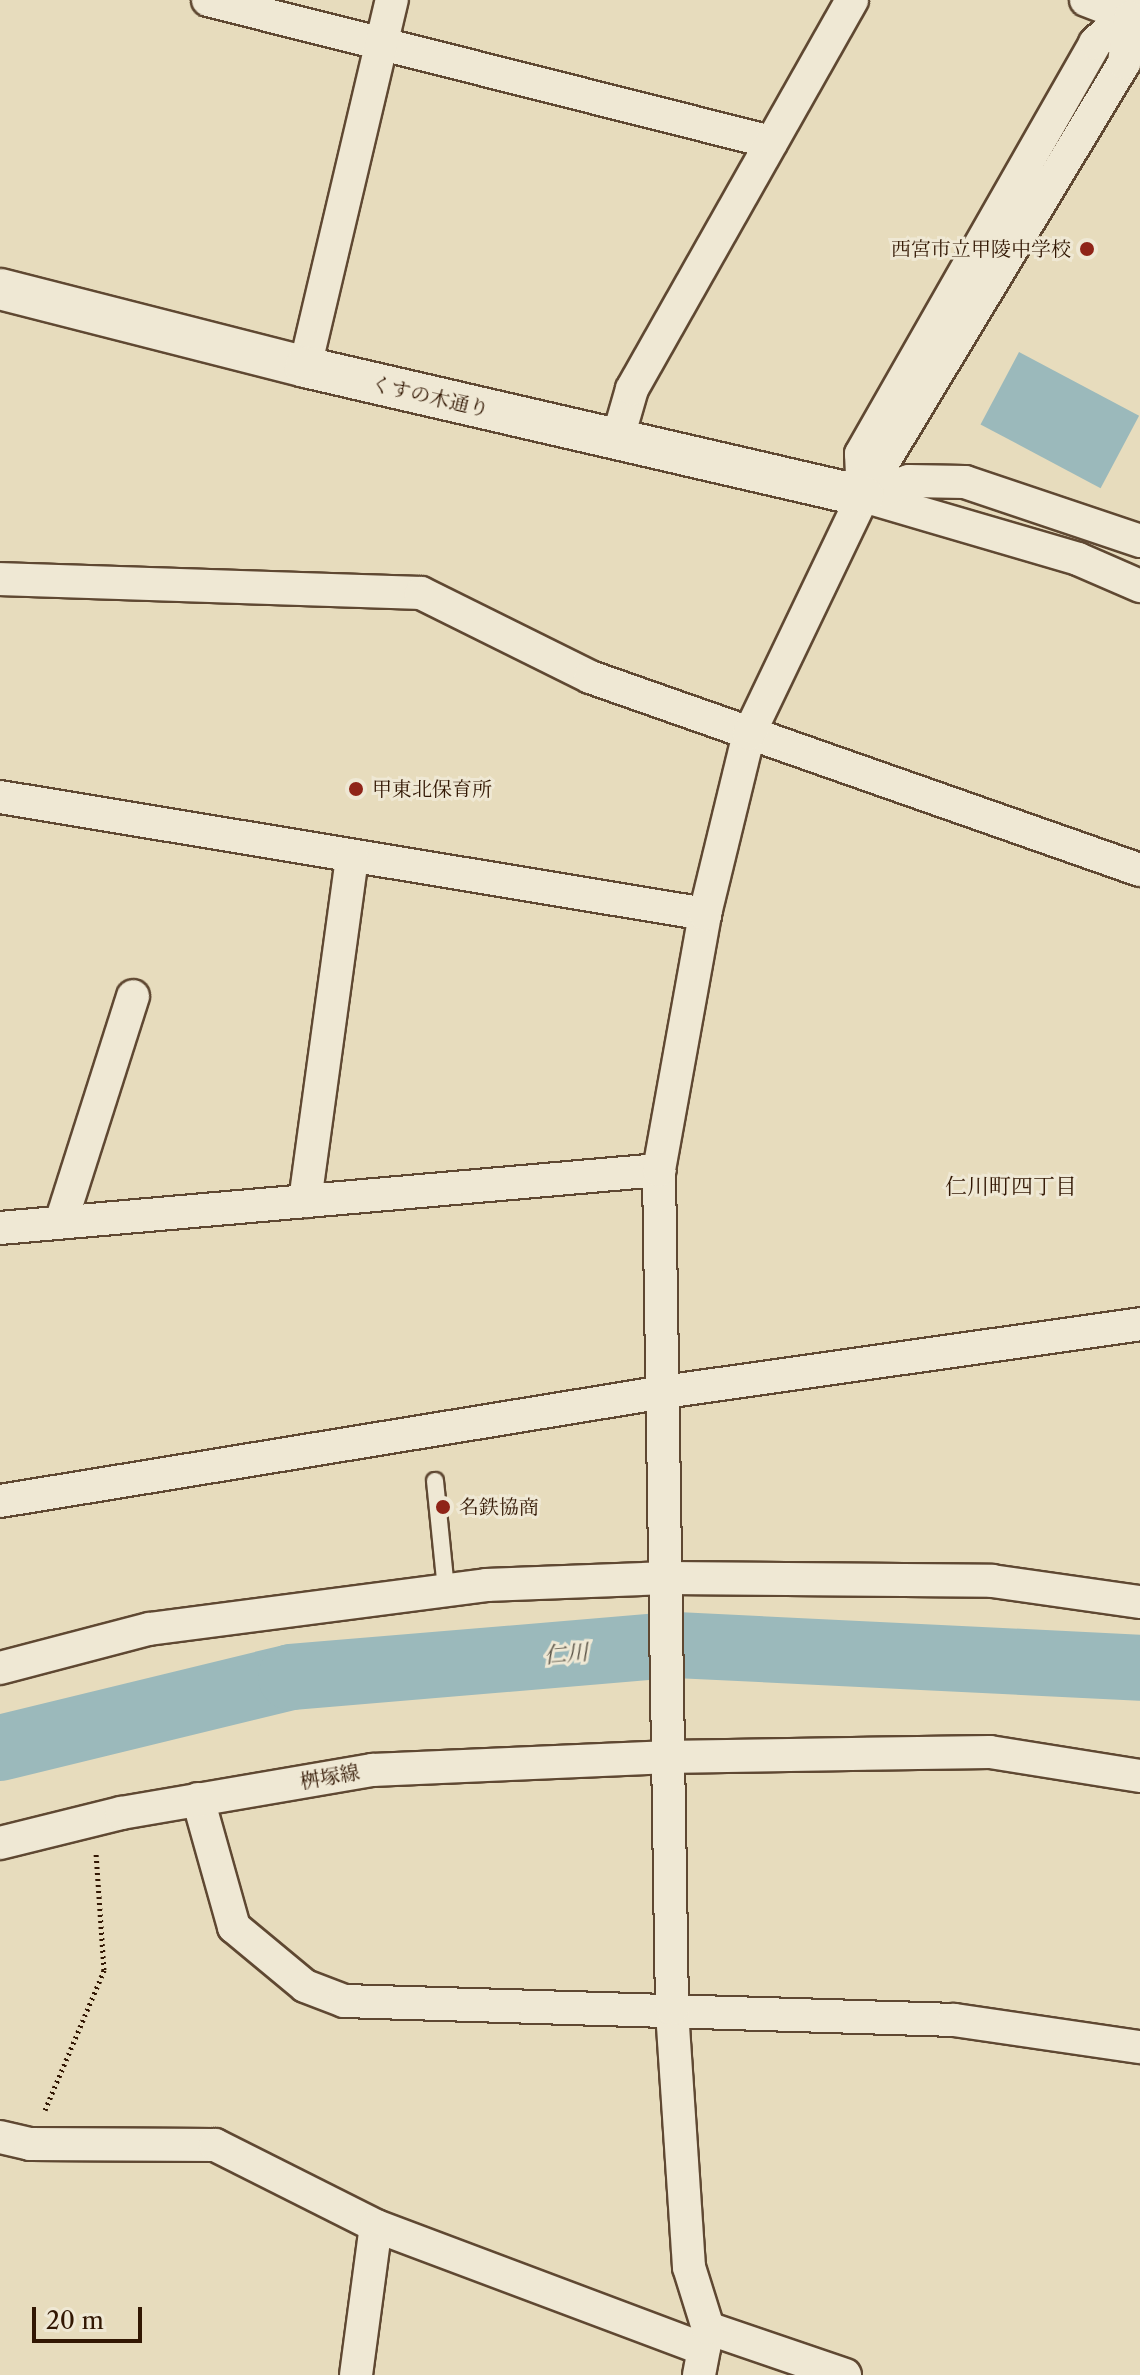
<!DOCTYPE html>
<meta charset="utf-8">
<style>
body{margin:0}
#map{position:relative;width:1140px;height:2375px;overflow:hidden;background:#e7dcbd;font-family:"Libre Caslon Text","Noto Serif JP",serif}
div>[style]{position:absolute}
.water>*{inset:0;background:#9bb9bb;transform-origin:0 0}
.river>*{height:66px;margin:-33px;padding:0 33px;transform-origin:33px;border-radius:33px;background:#9bb9bb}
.path>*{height:5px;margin-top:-2.5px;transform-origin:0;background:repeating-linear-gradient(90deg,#321703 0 2px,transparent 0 6px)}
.roads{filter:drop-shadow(2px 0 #5f4832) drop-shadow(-2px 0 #5f4832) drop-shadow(0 2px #5f4832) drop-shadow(0 -2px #5f4832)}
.service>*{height:16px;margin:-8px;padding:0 8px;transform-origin:8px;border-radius:8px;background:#efe8d4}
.minor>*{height:32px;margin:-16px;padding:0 16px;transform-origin:16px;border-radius:16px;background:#efe8d4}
.tertiary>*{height:40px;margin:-20px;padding:0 20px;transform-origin:20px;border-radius:20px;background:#efe8d4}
.dots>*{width:22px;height:22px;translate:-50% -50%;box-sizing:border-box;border:4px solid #efe8d4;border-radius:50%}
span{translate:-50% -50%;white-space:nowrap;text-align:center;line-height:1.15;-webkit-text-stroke:6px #efe8d4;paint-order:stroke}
.poi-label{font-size:20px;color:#321703}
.right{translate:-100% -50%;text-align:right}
.left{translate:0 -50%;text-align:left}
.street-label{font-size:20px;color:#321703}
.neighbourhood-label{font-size:22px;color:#321703}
.water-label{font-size:22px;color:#575043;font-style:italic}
.scale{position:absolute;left:32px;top:2307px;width:110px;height:36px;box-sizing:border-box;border:4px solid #321703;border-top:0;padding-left:10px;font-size:24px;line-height:28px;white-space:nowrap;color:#321703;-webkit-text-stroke:6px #efe8d4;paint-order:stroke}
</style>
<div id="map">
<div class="water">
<i style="left:1019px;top:352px;width:136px;height:82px;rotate:28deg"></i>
</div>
<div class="river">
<i style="left:0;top:1748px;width:300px;rotate:-13.7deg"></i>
<i style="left:291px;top:1677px;width:386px;rotate:-4.8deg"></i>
<i style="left:676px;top:1645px;width:465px;rotate:2.8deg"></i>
</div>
<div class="path">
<i style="left:45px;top:2110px;width:152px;rotate:-67.1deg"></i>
<i style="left:104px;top:1970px;width:118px;rotate:-93.9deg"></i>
</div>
<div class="roads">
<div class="service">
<i style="left:435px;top:1481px;width:110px;rotate:84.2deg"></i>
</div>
<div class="minor">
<i style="left:208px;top:0;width:581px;rotate:14.16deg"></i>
<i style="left:1086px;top:0;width:47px;rotate:21.1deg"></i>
<i style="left:305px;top:367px;width:377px;rotate:-76.7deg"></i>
<i style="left:617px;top:441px;width:54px;rotate:-73.9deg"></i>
<i style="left:632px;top:389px;width:447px;rotate:-60.5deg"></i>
<i style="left:863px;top:496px;width:42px;rotate:-92.7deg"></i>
<i style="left:861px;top:454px;width:473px;rotate:-60.3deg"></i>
<i style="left:1095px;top:43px;width:57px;rotate:-41.5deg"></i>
<i style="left:863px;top:496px;width:224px;rotate:16.3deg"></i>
<i style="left:1078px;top:559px;width:68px;rotate:23.5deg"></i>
<i style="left:863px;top:496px;width:48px;rotate:-18.1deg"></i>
<i style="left:909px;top:481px;width:56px;rotate:1deg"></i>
<i style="left:965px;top:482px;width:185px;rotate:18.6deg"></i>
<i style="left:0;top:579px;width:421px;rotate:1.9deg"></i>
<i style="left:421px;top:593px;width:189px;rotate:26.4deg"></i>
<i style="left:590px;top:677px;width:583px;rotate:19.34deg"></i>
<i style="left:0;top:797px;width:715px;rotate:9.42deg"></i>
<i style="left:305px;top:1201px;width:348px;rotate:-82.2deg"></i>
<i style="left:61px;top:1222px;width:237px;rotate:-72.3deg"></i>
<i style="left:0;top:1228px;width:662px;rotate:-5.03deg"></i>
<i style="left:0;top:1501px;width:673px;rotate:-9.32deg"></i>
<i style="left:664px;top:1392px;width:481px;rotate:-8.1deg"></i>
<i style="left:0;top:1668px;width:154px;rotate:-14.7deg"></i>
<i style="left:149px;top:1629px;width:340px;rotate:-7.4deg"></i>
<i style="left:486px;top:1585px;width:182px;rotate:-2.2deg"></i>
<i style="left:668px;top:1578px;width:324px;rotate:0.5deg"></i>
<i style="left:992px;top:1581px;width:149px;rotate:8.1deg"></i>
<i style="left:198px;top:1799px;width:133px;rotate:74.3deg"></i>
<i style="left:234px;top:1927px;width:92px;rotate:39.7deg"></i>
<i style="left:305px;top:1986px;width:42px;rotate:21deg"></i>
<i style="left:344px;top:2001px;width:610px;rotate:1.78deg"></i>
<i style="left:954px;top:2020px;width:188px;rotate:8.3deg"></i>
<i style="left:0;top:1843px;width:125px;rotate:-13.9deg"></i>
<i style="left:121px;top:1813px;width:255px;rotate:-9.7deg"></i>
<i style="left:372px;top:1770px;width:293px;rotate:-2.5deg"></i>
<i style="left:665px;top:1757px;width:325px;rotate:-0.9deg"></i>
<i style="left:990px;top:1752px;width:152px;rotate:9.1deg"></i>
<i style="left:0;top:2137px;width:31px;rotate:13deg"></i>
<i style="left:30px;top:2144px;width:185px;rotate:0.3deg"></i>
<i style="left:215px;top:2145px;width:180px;rotate:26.7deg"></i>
<i style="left:376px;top:2226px;width:350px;rotate:20.6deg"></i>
<i style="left:356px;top:2375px;width:150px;rotate:-82.4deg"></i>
<i style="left:699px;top:2375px;width:48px;rotate:-79.2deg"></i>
<i style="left:845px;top:2375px;width:145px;rotate:-161.1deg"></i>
<i style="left:708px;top:2328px;width:64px;rotate:-107.3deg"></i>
<i style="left:689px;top:2267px;width:259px;rotate:-93.8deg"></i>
<i style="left:672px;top:2009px;width:839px;rotate:-90.89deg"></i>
<i style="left:659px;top:1170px;width:260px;rotate:-79.8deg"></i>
<i style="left:705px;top:914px;width:185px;rotate:-76.3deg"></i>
<i style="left:749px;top:734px;width:264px;rotate:-64.4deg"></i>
<i style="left:863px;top:496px;width:506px;rotate:-58.92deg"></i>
<i style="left:1124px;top:63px;width:46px;rotate:-82.6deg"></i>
</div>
<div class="tertiary">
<i style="left:0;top:289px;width:315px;rotate:14.3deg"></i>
<i style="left:305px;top:367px;width:573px;rotate:13.02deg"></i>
</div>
</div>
<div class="dots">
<i style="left:1087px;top:249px;background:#8f2418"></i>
<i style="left:356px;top:789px;background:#8f2418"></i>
<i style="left:443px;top:1507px;background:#8f2418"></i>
</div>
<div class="poi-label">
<span class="right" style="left:1071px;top:249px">西宮市立甲陵中学校</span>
<span class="left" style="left:372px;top:789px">甲東北保育所</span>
<span class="left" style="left:459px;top:1507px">名鉄協商</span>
</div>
<div class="street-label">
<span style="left:430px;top:397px;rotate:13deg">くすの木通り</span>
<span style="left:330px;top:1777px;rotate:-10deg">桝塚線</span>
</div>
<div class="neighbourhood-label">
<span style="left:1011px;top:1187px">仁川町四丁目</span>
</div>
<div class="water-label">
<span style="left:566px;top:1654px;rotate:-5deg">仁川</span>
</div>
<div class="scale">20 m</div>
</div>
